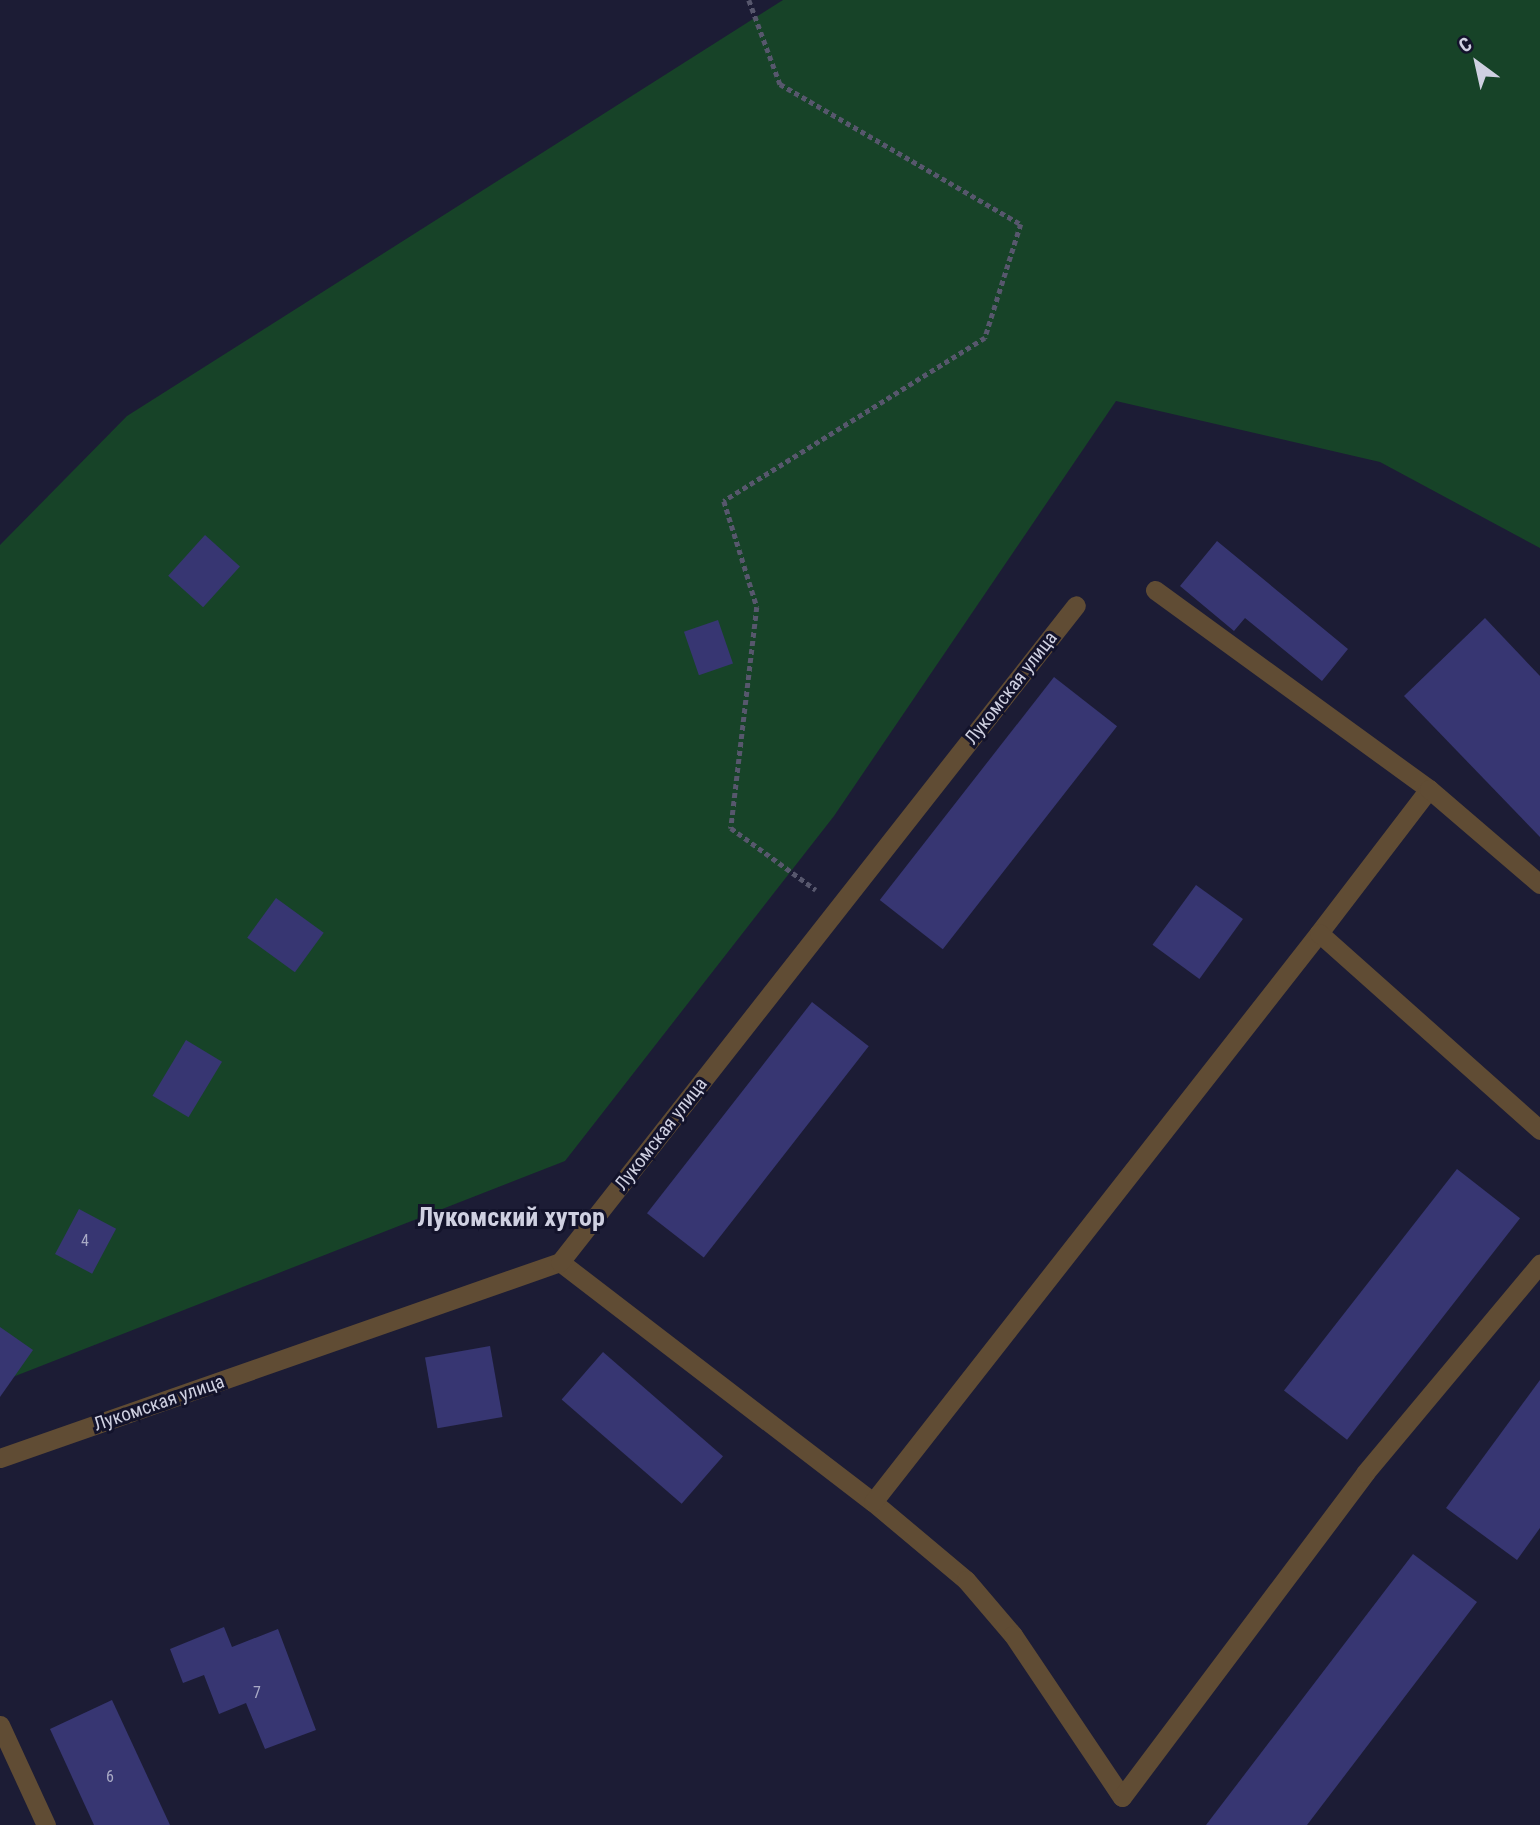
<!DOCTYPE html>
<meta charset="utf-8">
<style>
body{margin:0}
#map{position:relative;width:1540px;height:1825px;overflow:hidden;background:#1c1c35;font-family:"Roboto Condensed",sans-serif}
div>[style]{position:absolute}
.green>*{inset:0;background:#174328}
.building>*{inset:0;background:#373672;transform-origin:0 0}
.path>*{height:4.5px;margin-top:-2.25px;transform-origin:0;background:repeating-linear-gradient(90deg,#57576d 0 5px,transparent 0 8.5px)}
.service>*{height:19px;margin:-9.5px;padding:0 9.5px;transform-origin:9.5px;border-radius:9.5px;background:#604c34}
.minor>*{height:19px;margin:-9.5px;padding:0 9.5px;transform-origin:9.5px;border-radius:9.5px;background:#604c34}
span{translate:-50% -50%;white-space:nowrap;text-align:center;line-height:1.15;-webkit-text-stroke:6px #13132b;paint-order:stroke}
.number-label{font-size:16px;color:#a9aac5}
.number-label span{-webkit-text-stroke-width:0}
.street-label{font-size:19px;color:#cfd0e1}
.district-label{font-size:26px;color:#cfd0e1;font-weight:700}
.north{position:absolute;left:1442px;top:28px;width:70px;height:70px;-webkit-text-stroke:5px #13132b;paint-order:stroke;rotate:327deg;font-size:19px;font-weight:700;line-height:28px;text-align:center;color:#cfd0e1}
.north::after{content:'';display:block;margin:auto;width:24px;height:32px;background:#cfd0e1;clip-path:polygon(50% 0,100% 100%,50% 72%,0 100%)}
</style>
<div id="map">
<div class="green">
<i style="clip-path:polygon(783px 0,1540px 0,1540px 548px,1380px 462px,1116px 401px,834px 816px,565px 1161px,0 1382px,0 545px,127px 416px)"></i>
</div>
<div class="building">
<i style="left:205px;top:535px;width:47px;height:55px;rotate:42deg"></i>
<i style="clip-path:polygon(1217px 541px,1348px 649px,1322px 681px,1245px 618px,1234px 631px,1180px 586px)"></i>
<i style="clip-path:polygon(1485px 618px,1540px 676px,1540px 837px,1404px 696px)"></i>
<i style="left:718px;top:620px;width:46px;height:36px;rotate:71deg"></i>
<i style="left:1054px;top:677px;width:80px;height:283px;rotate:38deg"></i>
<i style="left:1196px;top:885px;width:58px;height:74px;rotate:36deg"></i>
<i style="left:276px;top:898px;width:59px;height:49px;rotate:36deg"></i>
<i style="left:812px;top:1002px;width:72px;height:268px;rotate:38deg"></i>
<i style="left:186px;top:1040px;width:42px;height:65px;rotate:31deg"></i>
<i style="left:1457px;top:1169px;width:80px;height:281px;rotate:38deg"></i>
<i style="left:79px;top:1209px;width:42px;height:51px;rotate:28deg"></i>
<i style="clip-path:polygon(0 1327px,33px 1350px,0 1397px)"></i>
<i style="left:490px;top:1346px;width:72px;height:66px;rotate:80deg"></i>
<i style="left:603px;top:1352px;width:159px;height:63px;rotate:41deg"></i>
<i style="clip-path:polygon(1540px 1380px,1540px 1528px,1517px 1560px,1446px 1508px)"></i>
<i style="clip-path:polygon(1413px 1554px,1477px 1602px,1307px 1825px,1206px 1825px)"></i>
<i style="clip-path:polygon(224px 1627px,232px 1647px,278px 1629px,316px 1730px,265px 1749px,246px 1703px,219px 1714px,204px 1675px,183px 1683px,170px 1649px)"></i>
<i style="clip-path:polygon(112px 1700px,170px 1825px,94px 1825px,50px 1729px)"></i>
</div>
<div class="path">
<i style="left:749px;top:0;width:90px;rotate:69.7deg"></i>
<i style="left:780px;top:84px;width:279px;rotate:30.2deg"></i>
<i style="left:1021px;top:224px;width:120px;rotate:107.5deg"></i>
<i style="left:985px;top:338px;width:308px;rotate:148deg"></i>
<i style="left:724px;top:501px;width:111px;rotate:72.7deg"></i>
<i style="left:757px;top:607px;width:223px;rotate:96.7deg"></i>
<i style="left:731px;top:828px;width:105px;rotate:36.1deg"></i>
</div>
<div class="service">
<i style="left:1155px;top:590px;width:339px;rotate:36deg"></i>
<i style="left:1429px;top:789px;width:181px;rotate:127.4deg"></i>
<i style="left:1429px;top:789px;width:146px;rotate:40.6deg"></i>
<i style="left:560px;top:1262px;width:394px;rotate:37.5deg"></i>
<i style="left:873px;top:1502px;width:121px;rotate:40deg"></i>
<i style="left:966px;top:1580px;width:72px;rotate:49.5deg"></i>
<i style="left:1013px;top:1635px;width:195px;rotate:56.1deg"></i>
<i style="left:1122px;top:1797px;width:405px;rotate:-53.1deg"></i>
<i style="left:1365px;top:1473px;width:273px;rotate:-50.1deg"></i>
<i style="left:873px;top:1502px;width:723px;rotate:-51.91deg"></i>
<i style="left:1319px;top:933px;width:296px;rotate:41.7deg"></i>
<i style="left:0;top:1725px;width:110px;rotate:65.3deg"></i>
</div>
<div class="minor">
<i style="left:0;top:1458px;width:593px;rotate:-19.29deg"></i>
<i style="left:560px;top:1262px;width:835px;rotate:-51.85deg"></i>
</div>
<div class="number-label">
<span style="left:85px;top:1241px">4</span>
<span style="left:257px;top:1693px">7</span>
<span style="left:110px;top:1777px">6</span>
</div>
<div class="street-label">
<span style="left:1011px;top:688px;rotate:-52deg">Лукомская улица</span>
<span style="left:661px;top:1134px;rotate:-52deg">Лукомская улица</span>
<span style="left:159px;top:1403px;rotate:-19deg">Лукомская улица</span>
</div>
<div class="district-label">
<span style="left:511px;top:1218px">Лукомский хутор</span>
</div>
<div class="north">С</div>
</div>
